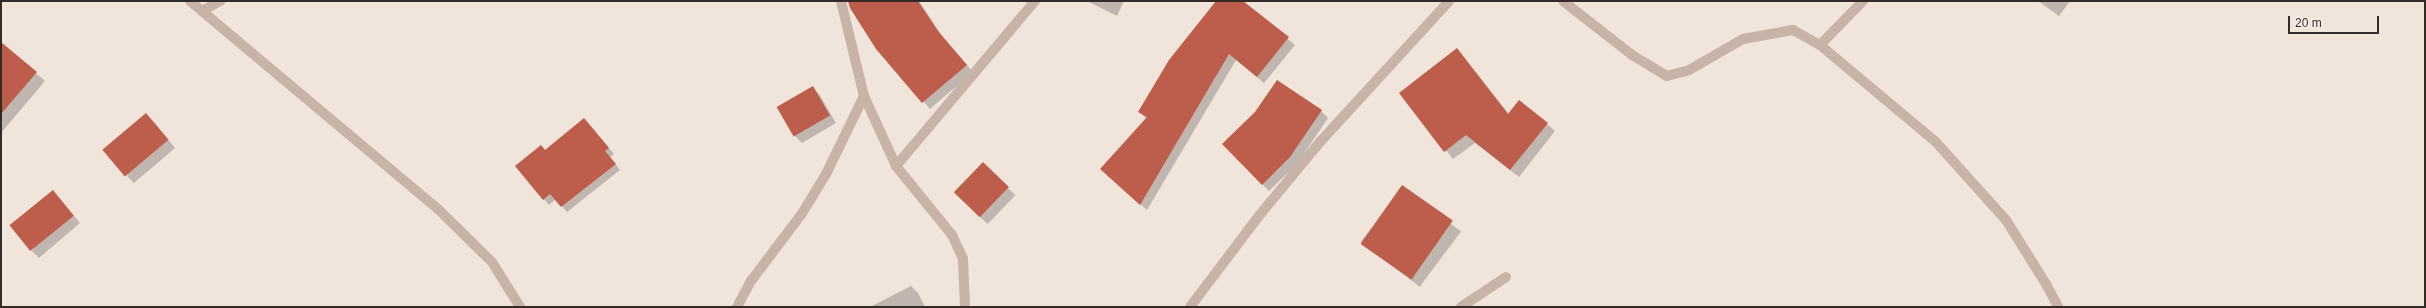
<!DOCTYPE html>
<style>
body{margin:0}
#map{position:relative;width:2426px;height:308px;overflow:hidden;background:#f0e4db;font-family:Helvetica,sans-serif}
div>[style]{position:absolute}
.shadow>*{inset:0;background:#0003;transform-origin:0 0}
.building>*{inset:0;background:#bd5d4b;transform-origin:0 0}
.street>*{height:10px;margin:-5px;padding:0 5px;transform-origin:5px;border-radius:5px;background:#c7b3a8}
span{translate:-50% -50%;white-space:nowrap;text-align:center;line-height:1.15;-webkit-text-stroke:4px #f8eee7;paint-order:stroke}
.frame{position:absolute;inset:0;border:2px solid #342a27;pointer-events:none}
.scale{position:absolute;left:2288px;top:16px;width:91px;height:18px;box-sizing:border-box;border:2px solid #342a27;border-top:0;padding-left:5px;font-size:12px;line-height:14px;white-space:nowrap;color:#342a27;-webkit-text-stroke:3px #f8eee7;paint-order:stroke}
</style>
<div id="map">
<div class="shadow">
<i style="clip-path:polygon(857px 1px,919px 1px,944px 39px,973px 72px,930px 109px,879px 51px)"></i>
<i style="clip-path:polygon(1087px 1px,1124px 1px,1117px 16px)"></i>
<i style="clip-path:polygon(1217px 1px,1242px 1px,1295px 45px,1264px 83px,1236px 60px,1147px 210px,1109px 176px,1147px 119px,1139px 112px)"></i>
<i style="clip-path:polygon(2038px 1px,2070px 1px,2059px 16px)"></i>
<i style="clip-path:polygon(1px 43px,45px 81px,1px 133px)"></i>
<i style="clip-path:polygon(1457px 49px,1509px 114px,1547px 124px,1555px 131px,1519px 177px,1475px 143px,1453px 159px,1400px 93px)"></i>
<i style="clip-path:polygon(812px 87px,819px 94px,836px 123px,802px 143px,795px 136px,778px 108px)"></i>
<i style="clip-path:polygon(1321px 111px,1328px 118px,1297px 164px,1269px 191px,1223px 144px)"></i>
<i style="clip-path:polygon(153px 121px,175px 148px,134px 183px,127px 176px)"></i>
<i style="clip-path:polygon(590px 125px,614px 154px,610px 157px,620px 170px,567px 212px,556px 199px,549px 205px,516px 167px)"></i>
<i style="left:983px;top:164px;width:45px;height:40px;rotate:44deg"></i>
<i style="left:1402px;top:187px;width:74px;height:69px;rotate:37deg"></i>
<i style="clip-path:polygon(59px 198px,80px 223px,39px 258px,32px 251px)"></i>
<i style="clip-path:polygon(911px 286px,918px 293px,925px 307px,870px 307px)"></i>
</div>
<div class="building">
<i style="clip-path:polygon(848px 1px,918px 1px,938px 31px,967px 65px,922px 103px,876px 49px,850px 8px)"></i>
<i style="clip-path:polygon(1216px 1px,1243px 1px,1289px 37px,1257px 77px,1229px 54px,1140px 205px,1100px 169px,1147px 117px,1138px 112px,1169px 60px)"></i>
<i style="clip-path:polygon(1px 42px,37px 72px,1px 114px)"></i>
<i style="clip-path:polygon(1457px 48px,1508px 114px,1519px 100px,1548px 123px,1510px 170px,1466px 135px,1444px 152px,1399px 93px)"></i>
<i style="clip-path:polygon(1277px 80px,1322px 110px,1290px 157px,1262px 185px,1222px 144px,1255px 112px)"></i>
<i style="left:813px;top:86px;width:34px;height:42px;rotate:60deg"></i>
<i style="left:146px;top:113px;width:35px;height:57px;rotate:50deg"></i>
<i style="clip-path:polygon(584px 118px,609px 148px,605px 151px,616px 164px,561px 207px,550px 194px,543px 200px,515px 166px,541px 145px,545px 150px)"></i>
<i style="left:983px;top:162px;width:36px;height:42px;rotate:44deg"></i>
<i style="left:1402px;top:185px;width:62px;height:72px;rotate:35deg"></i>
<i style="left:53px;top:190px;width:33px;height:56px;rotate:51deg"></i>
</div>
<div class="street">
<i style="left:190px;top:1px;width:324px;rotate:40deg"></i>
<i style="left:438px;top:209px;width:76px;rotate:44.5deg"></i>
<i style="left:492px;top:262px;width:53px;rotate:58.1deg"></i>
<i style="left:841px;top:1px;width:98px;rotate:76.4deg"></i>
<i style="left:864px;top:96px;width:77px;rotate:65.4deg"></i>
<i style="left:896px;top:166px;width:89px;rotate:50.9deg"></i>
<i style="left:952px;top:235px;width:26px;rotate:65deg"></i>
<i style="left:963px;top:259px;width:48px;rotate:87.6deg"></i>
<i style="left:1563px;top:1px;width:88px;rotate:38deg"></i>
<i style="left:1632px;top:55px;width:41px;rotate:31deg"></i>
<i style="left:1667px;top:76px;width:23px;rotate:-15deg"></i>
<i style="left:1689px;top:70px;width:62px;rotate:-29.9deg"></i>
<i style="left:1743px;top:39px;width:51px;rotate:-10.2deg"></i>
<i style="left:1793px;top:30px;width:31px;rotate:29deg"></i>
<i style="left:1820px;top:45px;width:150px;rotate:39.9deg"></i>
<i style="left:1935px;top:141px;width:106px;rotate:48.1deg"></i>
<i style="left:2006px;top:220px;width:75px;rotate:58deg"></i>
<i style="left:2046px;top:284px;width:26px;rotate:62deg"></i>
<i style="left:202px;top:11px;width:21px;rotate:-29deg"></i>
<i style="left:1820px;top:45px;width:62px;rotate:-45.7deg"></i>
<i style="left:896px;top:166px;width:216px;rotate:-49.9deg"></i>
<i style="left:737px;top:307px;width:30px;rotate:-62deg"></i>
<i style="left:751px;top:281px;width:83px;rotate:-52.9deg"></i>
<i style="left:801px;top:215px;width:48px;rotate:-58.6deg"></i>
<i style="left:826px;top:174px;width:87px;rotate:-64deg"></i>
<i style="left:1190px;top:307px;width:113px;rotate:-52.9deg"></i>
<i style="left:1258px;top:217px;width:97px;rotate:-50.4deg"></i>
<i style="left:1320px;top:142px;width:191px;rotate:-47.5deg"></i>
<i style="left:1461px;top:307px;width:54px;rotate:-33.7deg"></i>
</div>
<div class="frame"></div>
<div class="scale">20 m</div>
</div>
